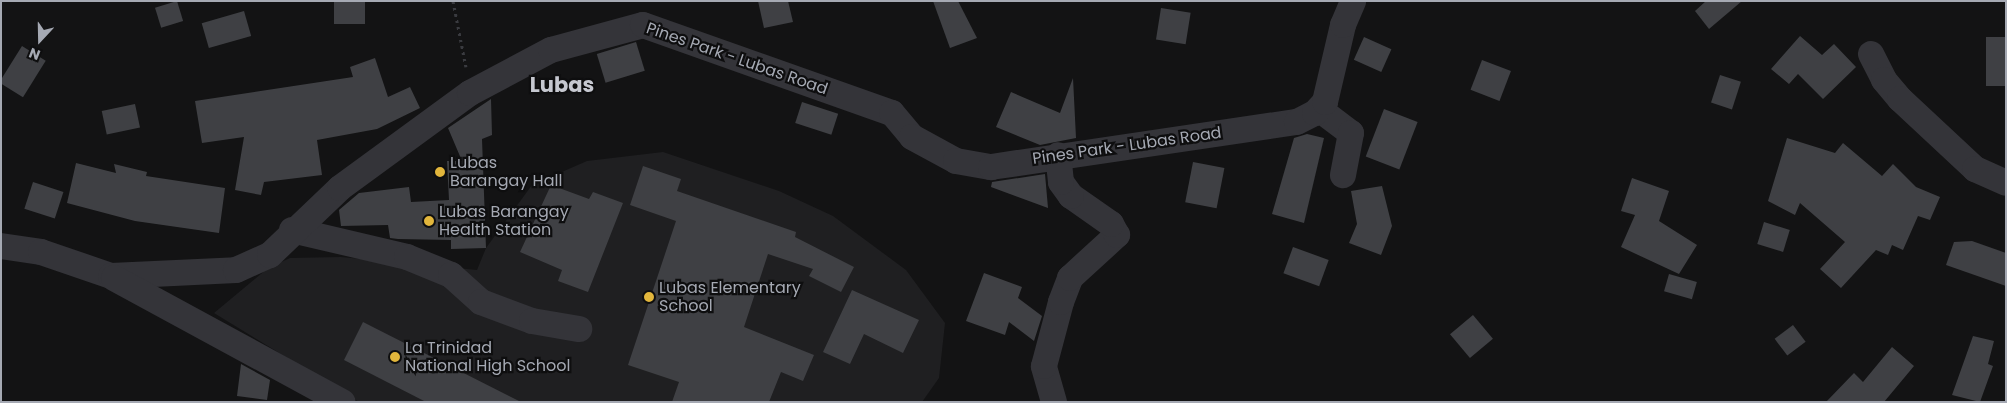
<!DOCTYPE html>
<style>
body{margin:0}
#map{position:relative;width:2007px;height:403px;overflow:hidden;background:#131314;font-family:Poppins,sans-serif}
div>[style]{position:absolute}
.built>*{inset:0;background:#1f1f21}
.building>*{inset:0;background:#3f4044;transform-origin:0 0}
.path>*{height:3px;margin-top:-1.5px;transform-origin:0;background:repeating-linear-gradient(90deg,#3a3b40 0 2.5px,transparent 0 6.5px)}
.minor>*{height:26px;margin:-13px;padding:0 13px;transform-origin:13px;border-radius:13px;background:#343439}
.dots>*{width:14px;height:14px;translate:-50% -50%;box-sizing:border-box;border:2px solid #0e0e0f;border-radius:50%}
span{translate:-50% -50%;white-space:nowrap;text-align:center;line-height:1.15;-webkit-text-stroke:4.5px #0e0e0f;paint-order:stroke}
.street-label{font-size:16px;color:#a5a9b3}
.poi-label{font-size:16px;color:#a5a9b3}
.left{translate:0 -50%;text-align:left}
.district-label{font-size:21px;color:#c6c8d0;font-weight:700}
.frame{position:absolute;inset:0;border:2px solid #a5a9b3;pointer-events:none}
.north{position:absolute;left:15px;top:15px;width:50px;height:50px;-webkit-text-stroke:4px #0e0e0f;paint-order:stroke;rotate:201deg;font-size:14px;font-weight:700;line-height:20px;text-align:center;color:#a5a9b3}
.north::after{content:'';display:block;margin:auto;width:18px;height:22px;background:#a5a9b3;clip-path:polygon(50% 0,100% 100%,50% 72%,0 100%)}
</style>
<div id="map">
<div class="built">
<i style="clip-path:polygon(663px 152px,779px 191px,833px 216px,906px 270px,945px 323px,939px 378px,922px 402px,359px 402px,214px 313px,268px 268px,290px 258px,341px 257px,477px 270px,486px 248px,532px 185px,587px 161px)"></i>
</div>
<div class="building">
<i style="left:177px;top:1px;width:21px;height:23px;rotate:73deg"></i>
<i style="left:334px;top:1px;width:31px;height:23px"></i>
<i style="clip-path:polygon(758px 1px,788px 1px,793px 22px,764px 28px)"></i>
<i style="clip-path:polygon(933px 1px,958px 1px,977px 38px,950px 48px)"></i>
<i style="clip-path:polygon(1706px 1px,1742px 1px,1709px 29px,1695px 11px)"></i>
<i style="left:1161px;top:8px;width:30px;height:32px;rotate:9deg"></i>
<i style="left:244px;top:11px;width:26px;height:44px;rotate:74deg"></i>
<i style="clip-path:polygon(1800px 36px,1822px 55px,1834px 44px,1856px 67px,1823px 99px,1798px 74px,1789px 84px,1771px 69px)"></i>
<i style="left:1364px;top:37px;width:30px;height:25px;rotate:24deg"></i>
<i style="left:1986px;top:37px;width:20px;height:49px"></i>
<i style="left:636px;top:42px;width:30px;height:41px;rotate:73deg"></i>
<i style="left:22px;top:46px;width:28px;height:43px;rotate:32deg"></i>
<i style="clip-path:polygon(375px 58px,388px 97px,410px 87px,420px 108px,377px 129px,317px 140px,322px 175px,264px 182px,261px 195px,235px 190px,244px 137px,202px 143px,195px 101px,353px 77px,350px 67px)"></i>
<i style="left:1482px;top:60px;width:31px;height:32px;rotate:21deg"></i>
<i style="left:1720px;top:75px;width:22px;height:29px;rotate:18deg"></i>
<i style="clip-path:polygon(1073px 78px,1076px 138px,1040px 145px,996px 127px,1011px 92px,1060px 113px)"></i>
<i style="clip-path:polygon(491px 99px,492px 135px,482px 139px,486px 248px,451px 249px,451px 240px,398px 239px,390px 238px,388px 225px,341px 226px,339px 210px,359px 193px,409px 187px,411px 202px,449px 200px,447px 161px,462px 161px,448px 128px)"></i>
<i style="left:802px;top:102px;width:38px;height:22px;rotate:18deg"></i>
<i style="left:135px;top:104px;width:24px;height:34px;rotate:78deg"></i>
<i style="left:1384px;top:109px;width:36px;height:51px;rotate:21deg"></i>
<i style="clip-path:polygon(1307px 134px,1324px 138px,1304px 223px,1272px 214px,1294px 138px)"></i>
<i style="clip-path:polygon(1787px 138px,1835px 153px,1843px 143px,1882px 176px,1893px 164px,1916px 187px,1940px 197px,1930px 220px,1918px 216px,1903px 250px,1892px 245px,1888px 255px,1876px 250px,1841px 288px,1820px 269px,1845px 242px,1800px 203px,1795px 215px,1768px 201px)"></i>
<i style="left:1193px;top:162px;width:32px;height:41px;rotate:11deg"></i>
<i style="clip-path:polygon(76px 163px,116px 173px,114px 164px,147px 172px,146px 176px,225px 188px,219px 233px,135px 221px,67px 203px)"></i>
<i style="clip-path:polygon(643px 166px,681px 179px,677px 191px,796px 232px,795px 237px,854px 267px,841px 292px,809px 276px,813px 269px,768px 254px,744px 327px,814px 355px,803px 381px,781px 372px,769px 402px,672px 402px,679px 382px,628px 365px,676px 221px,630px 205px)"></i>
<i style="clip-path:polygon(1045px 174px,1048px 208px,991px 187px,992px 182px)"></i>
<i style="clip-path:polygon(1632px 178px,1669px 191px,1659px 221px,1697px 245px,1679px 274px,1621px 247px,1635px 215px,1621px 211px)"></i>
<i style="left:33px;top:182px;width:32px;height:28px;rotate:18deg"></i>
<i style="clip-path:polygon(551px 185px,589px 199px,593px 192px,623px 203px,588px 292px,558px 281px,562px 270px,520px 252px)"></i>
<i style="clip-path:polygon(1382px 186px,1392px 226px,1381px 255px,1349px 243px,1357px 224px,1351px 191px)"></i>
<i style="left:1764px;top:222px;width:27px;height:23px;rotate:17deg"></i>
<i style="clip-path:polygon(1972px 241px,2006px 253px,2006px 286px,1946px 265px,1954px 242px)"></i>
<i style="left:1293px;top:247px;width:38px;height:28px;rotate:20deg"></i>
<i style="clip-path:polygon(984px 273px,1022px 287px,1018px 298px,1042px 316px,1034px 341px,1009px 322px,1005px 335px,966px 321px)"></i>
<i style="left:1669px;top:274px;width:29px;height:18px;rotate:16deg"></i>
<i style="clip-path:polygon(852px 290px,919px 320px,903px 353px,864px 334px,850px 364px,823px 352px)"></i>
<i style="left:1473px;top:315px;width:31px;height:30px;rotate:50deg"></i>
<i style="clip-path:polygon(363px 322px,521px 402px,426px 402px,344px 360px)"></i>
<i style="left:1793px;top:325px;width:21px;height:23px;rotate:53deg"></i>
<i style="clip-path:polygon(1973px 336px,1994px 341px,1988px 364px,1993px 366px,1980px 402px,1952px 395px)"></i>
<i style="clip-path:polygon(1892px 347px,1914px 366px,1884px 402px,1826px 402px,1854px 373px,1863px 382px)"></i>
<i style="clip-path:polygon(241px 364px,270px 380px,267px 400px,237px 396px)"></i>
</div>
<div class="path">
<i style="left:453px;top:1px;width:67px;rotate:78.9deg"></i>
</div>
<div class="minor">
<i style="left:1871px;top:54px;width:29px;rotate:63deg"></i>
<i style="left:1884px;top:80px;width:25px;rotate:50deg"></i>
<i style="left:1900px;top:99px;width:103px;rotate:43deg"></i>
<i style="left:1975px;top:169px;width:34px;rotate:24deg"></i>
<i style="left:1319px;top:109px;width:40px;rotate:37deg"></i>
<i style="left:1351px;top:133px;width:43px;rotate:100.8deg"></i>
<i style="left:292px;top:230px;width:118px;rotate:13.2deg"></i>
<i style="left:407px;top:257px;width:48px;rotate:22.2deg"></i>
<i style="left:451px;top:275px;width:40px;rotate:42deg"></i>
<i style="left:481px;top:302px;width:54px;rotate:20.4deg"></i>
<i style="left:532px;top:321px;width:48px;rotate:9.7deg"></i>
<i style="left:1px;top:246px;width:40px;rotate:8.5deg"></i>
<i style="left:41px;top:252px;width:74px;rotate:18.9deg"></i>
<i style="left:111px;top:276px;width:125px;rotate:-2.7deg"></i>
<i style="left:236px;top:270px;width:37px;rotate:-24deg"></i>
<i style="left:270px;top:255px;width:97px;rotate:-43.7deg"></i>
<i style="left:340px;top:188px;width:161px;rotate:-36.2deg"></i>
<i style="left:470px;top:93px;width:92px;rotate:-28deg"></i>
<i style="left:551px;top:50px;width:95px;rotate:-15.2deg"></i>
<i style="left:643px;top:25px;width:264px;rotate:19.5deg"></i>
<i style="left:892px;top:113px;width:31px;rotate:50deg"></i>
<i style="left:912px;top:137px;width:50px;rotate:28.6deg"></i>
<i style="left:956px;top:161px;width:36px;rotate:10deg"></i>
<i style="left:991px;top:167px;width:309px;rotate:-8.4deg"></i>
<i style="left:1297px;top:122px;width:20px;rotate:-27deg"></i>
<i style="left:1315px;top:113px;width:15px;rotate:-48deg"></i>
<i style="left:1325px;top:102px;width:79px;rotate:-76.8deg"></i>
<i style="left:1343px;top:25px;width:26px;rotate:-67deg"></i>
<i style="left:114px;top:278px;width:260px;rotate:28.5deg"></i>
<i style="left:1054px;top:402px;width:37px;rotate:-106deg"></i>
<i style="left:1044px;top:366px;width:66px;rotate:-75.1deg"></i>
<i style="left:1061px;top:302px;width:26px;rotate:-69deg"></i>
<i style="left:1070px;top:278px;width:64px;rotate:-42.5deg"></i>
<i style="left:1117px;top:235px;width:13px;rotate:-119deg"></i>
<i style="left:1111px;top:224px;width:49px;rotate:-145deg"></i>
<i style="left:1071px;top:196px;width:17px;rotate:-126deg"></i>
<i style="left:1061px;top:182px;width:27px;rotate:-96deg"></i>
</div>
<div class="dots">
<i style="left:440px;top:172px;background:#e2b63c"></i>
<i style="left:429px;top:221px;background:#e2b63c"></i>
<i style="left:649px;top:297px;background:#e2b63c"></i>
<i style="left:395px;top:357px;background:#e2b63c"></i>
</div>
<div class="street-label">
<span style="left:737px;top:59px;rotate:19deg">Pines Park - Lubas Road</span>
<span style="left:1127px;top:146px;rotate:-8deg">Pines Park - Lubas Road</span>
</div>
<div class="poi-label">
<span class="left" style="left:450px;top:172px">Lubas<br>Barangay Hall</span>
<span class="left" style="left:439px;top:221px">Lubas Barangay<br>Health Station</span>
<span class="left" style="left:659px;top:297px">Lubas Elementary<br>School</span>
<span class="left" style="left:405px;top:357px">La Trinidad<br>National High School</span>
</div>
<div class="district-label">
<span style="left:562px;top:85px">Lubas</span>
</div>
<div class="frame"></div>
<div class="north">N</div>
</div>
